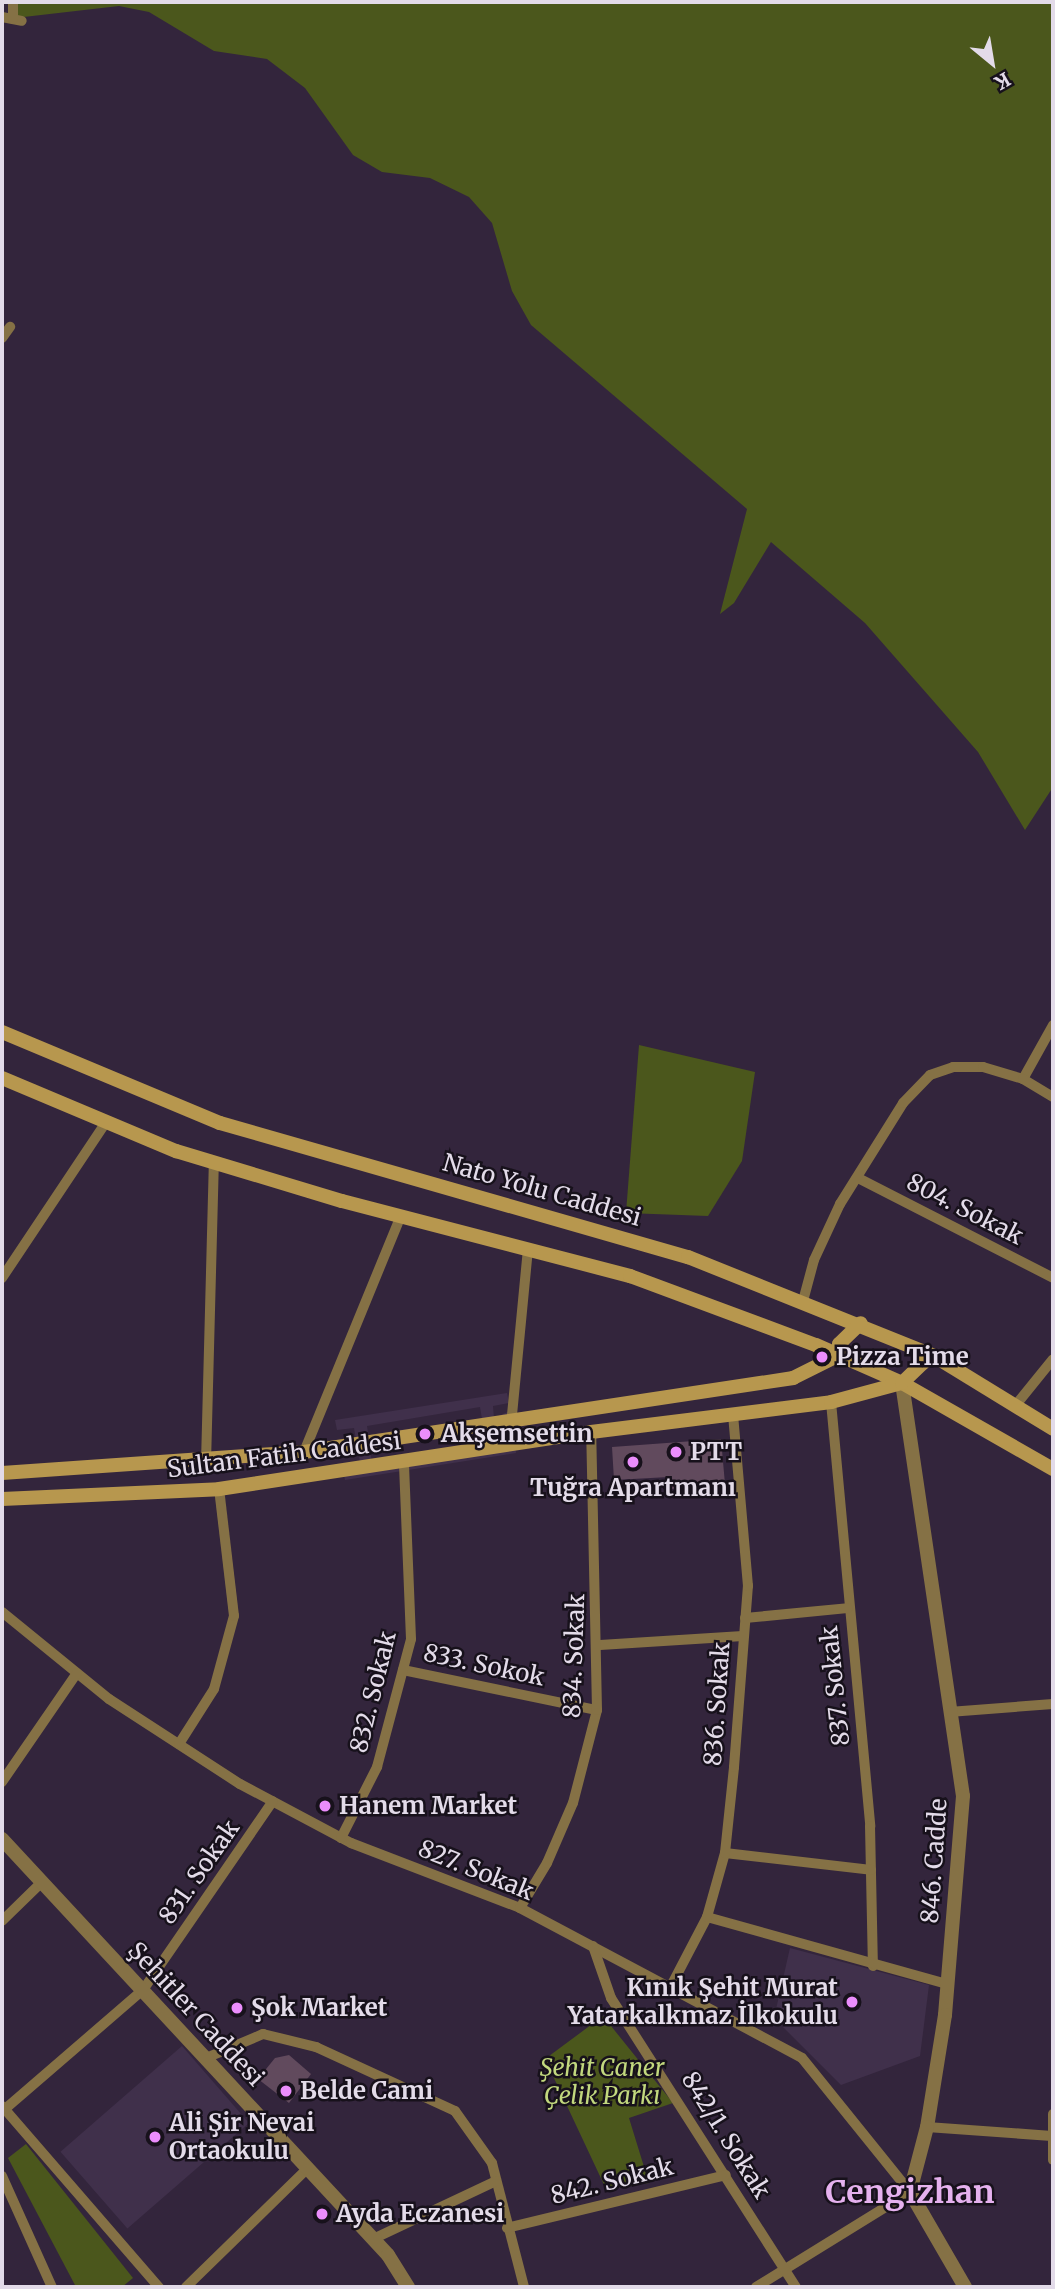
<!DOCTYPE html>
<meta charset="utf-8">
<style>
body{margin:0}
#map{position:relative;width:1055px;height:2289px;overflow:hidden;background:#33253c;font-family:Merriweather,serif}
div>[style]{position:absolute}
.built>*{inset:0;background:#40304b;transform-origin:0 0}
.green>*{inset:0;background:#4b571c}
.building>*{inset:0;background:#614a5d}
.minor>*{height:10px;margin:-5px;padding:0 5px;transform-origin:5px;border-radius:5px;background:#857145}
.tertiary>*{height:14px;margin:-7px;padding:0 7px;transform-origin:7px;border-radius:7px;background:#857145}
.secondary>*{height:14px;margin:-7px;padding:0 7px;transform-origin:7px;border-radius:7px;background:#b7974e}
.dots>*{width:19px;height:19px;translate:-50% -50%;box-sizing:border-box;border:4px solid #17111b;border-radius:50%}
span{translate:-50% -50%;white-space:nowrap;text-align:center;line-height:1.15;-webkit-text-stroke:5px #17111b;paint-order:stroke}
.street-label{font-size:24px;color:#e3dbe9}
.poi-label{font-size:24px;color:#e3dbe9;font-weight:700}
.left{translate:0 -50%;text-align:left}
.right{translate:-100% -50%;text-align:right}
.park-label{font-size:24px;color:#c2d87e;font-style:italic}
.district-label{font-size:32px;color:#e5b1ee;font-weight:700}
.frame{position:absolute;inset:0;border:4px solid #e3dbe9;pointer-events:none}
.north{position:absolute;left:957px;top:28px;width:70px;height:70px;-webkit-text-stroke:5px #17111b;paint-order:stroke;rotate:150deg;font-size:19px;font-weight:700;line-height:28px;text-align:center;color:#e3dbe9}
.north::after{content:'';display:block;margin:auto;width:24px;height:32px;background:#e3dbe9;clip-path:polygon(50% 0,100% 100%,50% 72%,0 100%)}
</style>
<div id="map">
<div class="built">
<i style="clip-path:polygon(evenodd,507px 1393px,509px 1403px,493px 1406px,494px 1418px,510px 1411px,521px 1420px,515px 1431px,496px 1431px,499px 1446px,515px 1443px,516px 1453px,345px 1480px,343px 1471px,361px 1468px,354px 1428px,337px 1430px,335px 1420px,507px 1393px,480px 1407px,482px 1419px,468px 1422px,470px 1434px,484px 1432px,487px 1447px,373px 1466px,370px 1452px,381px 1449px,379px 1438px,369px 1439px,367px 1426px,480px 1407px)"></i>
<i style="clip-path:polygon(790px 1948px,929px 1985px,920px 2056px,841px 2085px,774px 2018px)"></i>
<i style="left:182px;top:2046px;width:102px;height:161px;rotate:49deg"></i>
</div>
<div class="green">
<i style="clip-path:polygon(15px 2px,1053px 2px,1053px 787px,1025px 830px,978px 752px,865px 623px,771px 542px,734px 603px,720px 614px,747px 509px,531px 325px,512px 291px,492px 223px,469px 197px,430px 178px,382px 172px,353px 155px,305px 88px,267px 59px,214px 51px,149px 12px,119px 6px,15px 18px)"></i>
<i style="clip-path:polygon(639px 1045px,755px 1072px,742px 1161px,708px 1216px,626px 1213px)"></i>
<i style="clip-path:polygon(603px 2016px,673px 2103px,629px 2118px,649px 2183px,606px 2189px,545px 2059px)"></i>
<i style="clip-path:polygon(26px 2144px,133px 2278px,122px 2287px,76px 2287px,8px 2158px)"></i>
</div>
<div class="building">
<i style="clip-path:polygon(721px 1439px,725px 1484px,671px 1489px,669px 1477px,614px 1480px,612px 1447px)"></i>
<i style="clip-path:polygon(289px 2055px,311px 2074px,289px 2103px,258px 2079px,275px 2058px)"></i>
</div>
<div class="minor">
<i style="left:2px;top:17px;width:20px;rotate:11deg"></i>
<i style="left:13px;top:19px;width:17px;rotate:-90deg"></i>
<i style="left:2px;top:338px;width:14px;rotate:-54deg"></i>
<i style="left:1023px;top:1079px;width:62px;rotate:-60.9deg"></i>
<i style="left:858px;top:1178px;width:219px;rotate:27.1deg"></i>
<i style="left:2px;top:1278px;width:187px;rotate:-56.3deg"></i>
<i style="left:803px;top:1301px;width:42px;rotate:-75deg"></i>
<i style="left:814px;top:1260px;width:62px;rotate:-65.1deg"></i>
<i style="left:840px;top:1204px;width:119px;rotate:-58deg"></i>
<i style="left:903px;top:1103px;width:39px;rotate:-46deg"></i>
<i style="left:930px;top:1075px;width:24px;rotate:-19deg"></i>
<i style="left:953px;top:1067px;width:30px"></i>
<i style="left:983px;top:1067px;width:42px;rotate:16.7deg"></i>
<i style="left:1023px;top:1079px;width:35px;rotate:31deg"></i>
<i style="left:831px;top:1402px;width:426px;rotate:84.7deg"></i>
<i style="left:870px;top:1826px;width:140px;rotate:88.8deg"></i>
<i style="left:1015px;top:1406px;width:60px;rotate:-51deg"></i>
<i style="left:509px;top:1446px;width:198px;rotate:-84.5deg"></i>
<i style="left:304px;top:1452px;width:255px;rotate:-67.7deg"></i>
<i style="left:206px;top:1463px;width:301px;rotate:-88.5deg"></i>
<i style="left:2px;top:1612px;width:138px;rotate:39.1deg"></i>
<i style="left:109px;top:1699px;width:156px;rotate:33deg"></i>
<i style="left:240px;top:1784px;width:126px;rotate:28deg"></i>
<i style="left:351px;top:1843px;width:181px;rotate:21deg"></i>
<i style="left:520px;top:1908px;width:319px;rotate:28deg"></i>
<i style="left:802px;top:2058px;width:172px;rotate:51.1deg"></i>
<i style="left:910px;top:2192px;width:181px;rotate:148.3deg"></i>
<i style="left:745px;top:1618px;width:103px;rotate:-5.5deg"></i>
<i style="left:600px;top:1645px;width:143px;rotate:-3.6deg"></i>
<i style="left:403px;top:1670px;width:198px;rotate:11.7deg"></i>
<i style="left:949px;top:1712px;width:104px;rotate:-4.4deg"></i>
<i style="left:179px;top:1744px;width:65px;rotate:-57.5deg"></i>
<i style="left:214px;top:1689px;width:76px;rotate:-74.7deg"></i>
<i style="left:234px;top:1616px;width:128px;rotate:-96.7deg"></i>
<i style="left:2px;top:1782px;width:132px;rotate:-55.5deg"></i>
<i style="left:341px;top:1838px;width:80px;rotate:-63.1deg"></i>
<i style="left:377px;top:1767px;width:132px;rotate:-75.1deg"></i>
<i style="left:411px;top:1639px;width:176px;rotate:-92.3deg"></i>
<i style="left:725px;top:1853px;width:147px;rotate:6.6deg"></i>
<i style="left:520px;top:1908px;width:52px;rotate:-59deg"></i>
<i style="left:547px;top:1863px;width:65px;rotate:-66.6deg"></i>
<i style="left:573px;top:1803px;width:96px;rotate:-75.5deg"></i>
<i style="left:597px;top:1710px;width:278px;rotate:-91.2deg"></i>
<i style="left:707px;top:1917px;width:249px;rotate:15.6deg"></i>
<i style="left:2px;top:1921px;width:56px;rotate:-44.3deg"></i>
<i style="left:593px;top:1946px;width:55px;rotate:70.9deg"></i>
<i style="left:611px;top:1998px;width:343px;rotate:57.4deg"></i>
<i style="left:671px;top:1986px;width:78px;rotate:-62.4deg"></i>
<i style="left:707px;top:1917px;width:66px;rotate:-74.3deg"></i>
<i style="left:725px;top:1853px;width:86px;rotate:-84deg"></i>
<i style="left:734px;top:1767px;width:182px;rotate:-85.6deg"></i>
<i style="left:748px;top:1586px;width:173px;rotate:-95deg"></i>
<i style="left:206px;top:2058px;width:62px;rotate:-22.8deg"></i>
<i style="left:263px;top:2034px;width:55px;rotate:13.8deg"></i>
<i style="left:316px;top:2047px;width:153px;rotate:24.7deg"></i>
<i style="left:455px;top:2111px;width:64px;rotate:54.6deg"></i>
<i style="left:492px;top:2163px;width:128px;rotate:75.5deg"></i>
<i style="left:2px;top:2106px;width:240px;rotate:49.1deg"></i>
<i style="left:5px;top:2109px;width:182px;rotate:-40.8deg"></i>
<i style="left:143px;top:1990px;width:229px;rotate:-55.5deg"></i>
<i style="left:1053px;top:2114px;width:46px;rotate:90deg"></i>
<i style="left:927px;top:2127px;width:125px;rotate:4.1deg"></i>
<i style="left:2px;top:2176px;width:122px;rotate:65.8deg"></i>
<i style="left:507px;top:2228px;width:225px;rotate:-13.6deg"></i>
<i style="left:373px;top:2239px;width:136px;rotate:-25.2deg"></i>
<i style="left:186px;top:2287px;width:170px;rotate:-44.3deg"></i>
</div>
<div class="tertiary">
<i style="left:902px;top:1383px;width:417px;rotate:81.6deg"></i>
<i style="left:963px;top:1796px;width:220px;rotate:94.7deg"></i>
<i style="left:945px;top:2015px;width:113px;rotate:99.1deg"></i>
<i style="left:927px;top:2127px;width:67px;rotate:104.7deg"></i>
<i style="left:910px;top:2192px;width:110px;rotate:59.9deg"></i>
<i style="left:2px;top:1839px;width:567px;rotate:47.14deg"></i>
<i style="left:388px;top:2255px;width:38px;rotate:58deg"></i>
</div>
<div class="secondary">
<i style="left:2px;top:1032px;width:236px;rotate:22.7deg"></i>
<i style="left:220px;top:1123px;width:487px;rotate:16deg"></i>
<i style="left:688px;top:1257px;width:265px;rotate:21.9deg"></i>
<i style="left:934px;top:1356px;width:140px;rotate:31.5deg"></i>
<i style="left:2px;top:1078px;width:189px;rotate:22.8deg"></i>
<i style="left:176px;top:1151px;width:173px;rotate:16.8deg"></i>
<i style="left:342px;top:1201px;width:298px;rotate:14.6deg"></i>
<i style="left:630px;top:1276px;width:198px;rotate:20.4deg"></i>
<i style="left:816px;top:1345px;width:94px;rotate:23.8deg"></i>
<i style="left:902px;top:1383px;width:174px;rotate:29.7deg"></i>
<i style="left:2px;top:1473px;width:303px;rotate:-4deg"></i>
<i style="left:304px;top:1452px;width:495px;rotate:-8.6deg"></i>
<i style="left:793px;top:1378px;width:51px;rotate:-26.6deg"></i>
<i style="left:839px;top:1355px;width:11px;rotate:-90deg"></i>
<i style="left:839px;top:1344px;width:30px;rotate:-44deg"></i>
<i style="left:2px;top:1499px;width:217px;rotate:-2.6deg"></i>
<i style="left:219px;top:1489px;width:376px;rotate:-8.7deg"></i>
<i style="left:591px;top:1432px;width:242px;rotate:-7.1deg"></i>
<i style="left:831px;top:1402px;width:73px;rotate:-15deg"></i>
<i style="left:902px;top:1383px;width:29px;rotate:-44deg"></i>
<i style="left:923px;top:1363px;width:12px;rotate:-95deg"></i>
</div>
<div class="dots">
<i style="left:822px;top:1357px;background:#eb8dfc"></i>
<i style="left:425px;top:1434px;background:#eb8dfc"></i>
<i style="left:676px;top:1452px;background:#eb8dfc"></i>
<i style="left:633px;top:1462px;background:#eb8dfc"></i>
<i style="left:325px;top:1806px;background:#eb8dfc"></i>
<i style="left:852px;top:2002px;background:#eb8dfc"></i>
<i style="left:237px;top:2008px;background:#eb8dfc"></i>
<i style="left:286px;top:2091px;background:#eb8dfc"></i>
<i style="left:155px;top:2137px;background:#eb8dfc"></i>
<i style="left:322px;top:2214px;background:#eb8dfc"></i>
</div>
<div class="street-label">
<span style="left:542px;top:1190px;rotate:16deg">Nato Yolu Caddesi</span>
<span style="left:965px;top:1209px;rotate:27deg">804. Sokak</span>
<span style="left:284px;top:1455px;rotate:-7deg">Sultan Fatih Caddesi</span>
<span style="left:574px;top:1656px;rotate:-88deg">834. Sokak</span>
<span style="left:484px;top:1665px;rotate:12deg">833. Sokok</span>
<span style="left:835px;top:1686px;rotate:-96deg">837. Sokak</span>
<span style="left:373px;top:1692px;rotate:-76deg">832. Sokak</span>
<span style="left:717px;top:1704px;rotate:-86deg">836. Sokak</span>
<span style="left:934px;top:1861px;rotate:-86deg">846. Cadde</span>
<span style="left:476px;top:1870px;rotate:22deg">827. Sokak</span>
<span style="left:199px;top:1872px;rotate:-55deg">831. Sokak</span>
<span style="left:196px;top:2014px;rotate:47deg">Şehitler Caddesi</span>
<span style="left:726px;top:2135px;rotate:58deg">842/1. Sokak</span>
<span style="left:612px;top:2181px;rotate:-14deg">842. Sokak</span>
</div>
<div class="poi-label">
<span class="left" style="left:836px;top:1357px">Pizza Time</span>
<span class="left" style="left:441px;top:1434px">Akşemsettin</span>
<span class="left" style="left:690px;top:1452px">PTT</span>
<span style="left:633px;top:1488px">Tuğra Apartmanı</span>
<span class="left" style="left:339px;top:1806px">Hanem Market</span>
<span class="right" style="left:838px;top:2002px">Kınık Şehit Murat<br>Yatarkalkmaz İlkokulu</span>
<span class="left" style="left:251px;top:2008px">Şok Market</span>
<span class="left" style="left:300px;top:2091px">Belde Cami</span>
<span class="left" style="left:169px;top:2137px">Ali Şir Nevai<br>Ortaokulu</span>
<span class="left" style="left:336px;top:2214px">Ayda Eczanesi</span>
</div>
<div class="park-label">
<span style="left:602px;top:2082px">Şehit Caner<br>Çelik Parkı</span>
</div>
<div class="district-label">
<span style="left:910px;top:2192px">Cengizhan</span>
</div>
<div class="frame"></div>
<div class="north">K</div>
</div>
